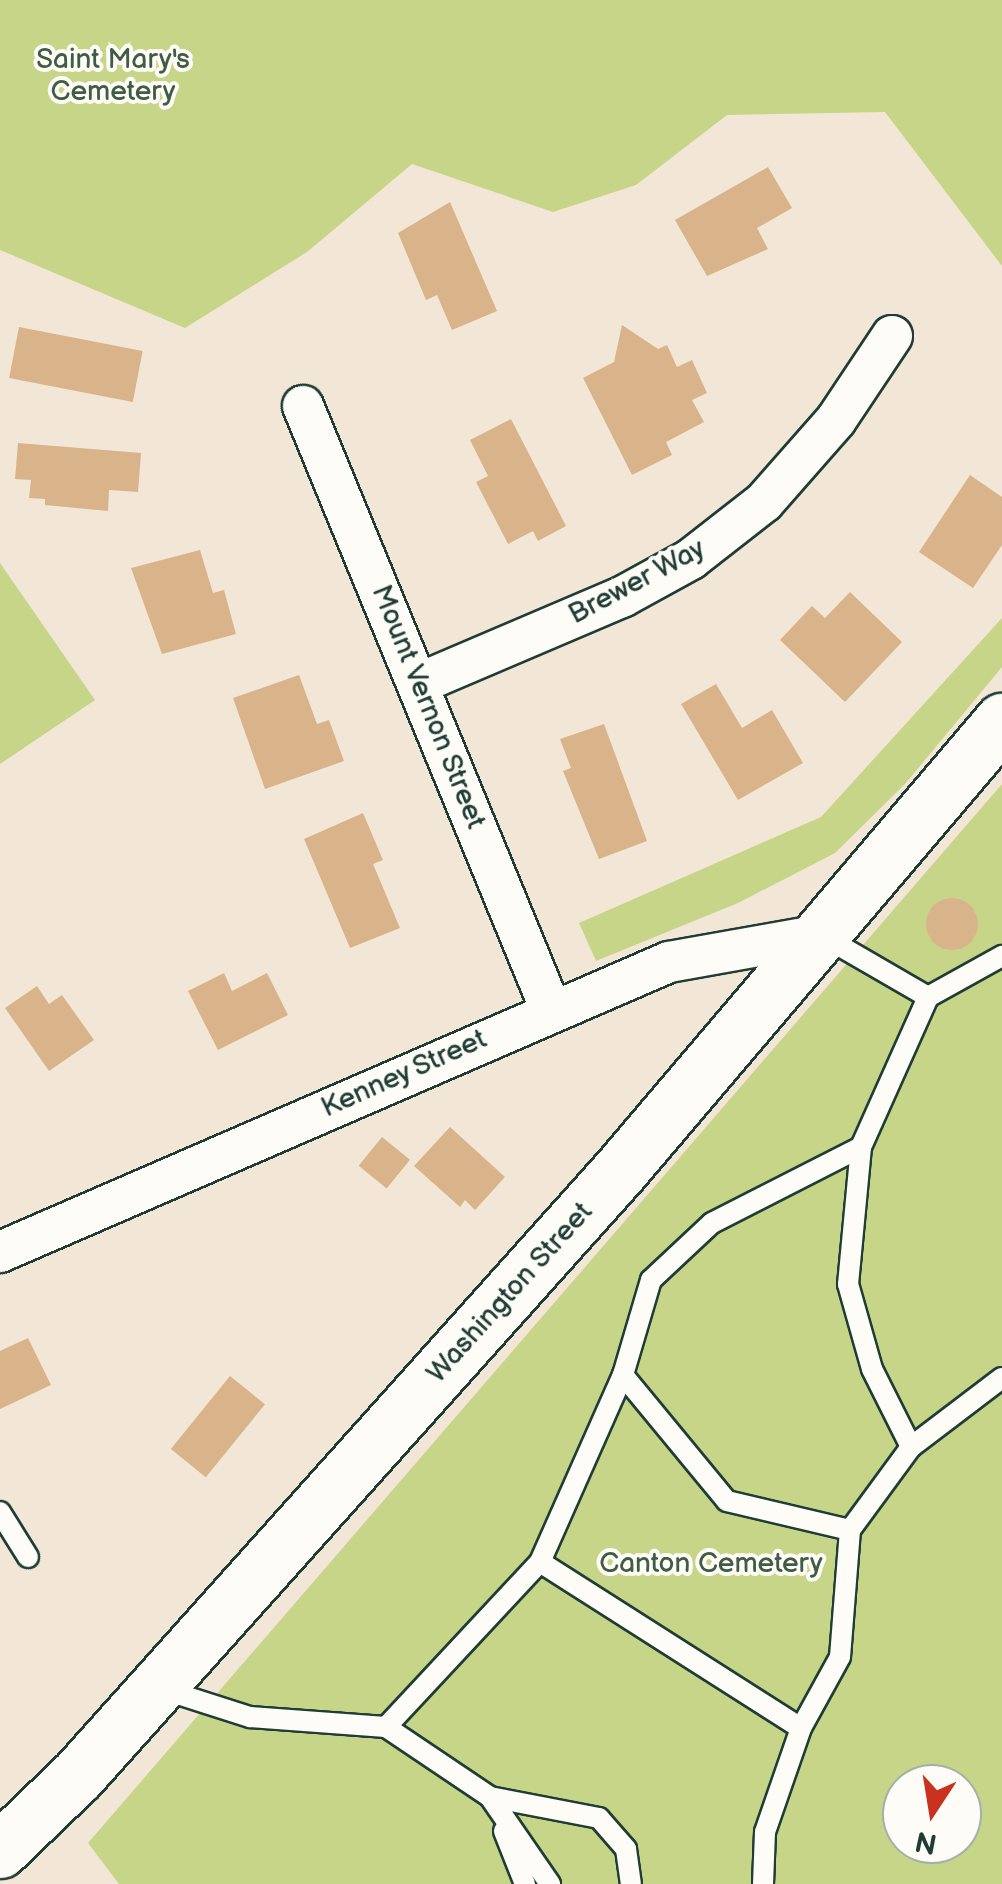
<!DOCTYPE html>
<style>
body{margin:0}
#map{position:relative;width:1002px;height:1884px;overflow:hidden;background:#f2e6d6;font-family:"Balsamiq Sans",sans-serif}
div>[style]{position:absolute}
.green>*{inset:0;background:#c7d589}
.building>*{inset:0;background:#d9b48a;transform-origin:0 0}
.round{border-radius:50%}
.roads{filter:drop-shadow(2px 0 #1f3d34) drop-shadow(-2px 0 #1f3d34) drop-shadow(0 2px #1f3d34) drop-shadow(0 -2px #1f3d34)}
.lane>*{height:20px;margin:-10px;padding:0 10px;transform-origin:10px;border-radius:10px;background:#fdfcf7}
.street>*{height:40px;margin:-20px;padding:0 20px;transform-origin:20px;border-radius:20px;background:#fdfcf7}
.secondary>*{height:55px;margin:-27.5px;padding:0 27.5px;transform-origin:27.5px;border-radius:27.5px;background:#fdfcf7}
span{translate:-50% -50%;white-space:nowrap;text-align:center;line-height:1.15;-webkit-text-stroke:8px #fdfcf7;paint-order:stroke}
.park-label{font-size:28px;color:#415b45}
.street-label{font-size:28px;color:#1f3d34}
.north{position:absolute;left:882px;top:1764px;width:100px;height:100px;box-sizing:border-box;background:#fdfcf7;border:2px solid #a4b0a9;border-radius:50%;rotate:192deg;font-size:28px;font-weight:700;line-height:40px;text-align:center;color:#1f3d34}
.north::after{content:'';display:block;margin:auto;width:35px;height:45px;background:#c8321e;clip-path:polygon(50% 0,100% 100%,50% 72%,0 100%)}
</style>
<div id="map">
<div class="green">
<i style="clip-path:polygon(0 0,1002px 0,1002px 266px,885px 112px,727px 115px,636px 185px,553px 212px,412px 164px,307px 252px,185px 328px,0 250px)"></i>
<i style="clip-path:polygon(0 563px,95px 700px,0 764px)"></i>
<i style="clip-path:polygon(1002px 618px,1002px 667px,905px 784px,835px 853px,738px 903px,596px 961px,579px 923px,821px 817px)"></i>
<i style="clip-path:polygon(evenodd,1002px 784px,1002px 1884px,119px 1884px,88px 1843px,1002px 784px,902px 1784px,962px 1784px,962px 1844px,902px 1844px,902px 1784px)"></i>
</div>
<div class="building">
<i style="clip-path:polygon(768px 167px,792px 208px,757px 228px,768px 249px,707px 276px,675px 220px)"></i>
<i style="clip-path:polygon(450px 202px,497px 311px,452px 330px,437px 295px,426px 300px,398px 233px)"></i>
<i style="clip-path:polygon(622px 325px,658px 349px,667px 345px,677px 367px,692px 360px,707px 393px,692px 400px,704px 422px,666px 442px,672px 455px,632px 475px,583px 378px,614px 362px)"></i>
<i style="left:19px;top:327px;width:126px;height:52px;rotate:11deg"></i>
<i style="clip-path:polygon(511px 419px,566px 526px,538px 541px,533px 531px,508px 544px,476px 482px,488px 476px,470px 440px)"></i>
<i style="clip-path:polygon(18px 443px,141px 453px,138px 492px,109px 490px,108px 511px,45px 505px,45px 499px,29px 498px,31px 480px,15px 479px)"></i>
<i style="clip-path:polygon(970px 475px,1002px 497px,1002px 545px,973px 588px,919px 552px)"></i>
<i style="clip-path:polygon(200px 550px,213px 593px,224px 590px,236px 634px,162px 654px,131px 568px)"></i>
<i style="clip-path:polygon(850px 592px,902px 642px,845px 702px,780px 640px,812px 606px,825px 618px)"></i>
<i style="clip-path:polygon(299px 675px,317px 724px,329px 720px,344px 761px,265px 789px,233px 698px)"></i>
<i style="clip-path:polygon(716px 684px,742px 728px,772px 710px,803px 763px,738px 800px,681px 704px)"></i>
<i style="clip-path:polygon(604px 724px,647px 841px,599px 859px,563px 771px,571px 768px,560px 739px)"></i>
<i style="clip-path:polygon(363px 813px,383px 860px,373px 864px,400px 928px,350px 948px,304px 839px)"></i>
<i class="round" style="left:926px;top:898px;width:52px;height:52px"></i>
<i style="clip-path:polygon(224px 973px,232px 991px,267px 973px,288px 1015px,218px 1050px,188px 991px)"></i>
<i style="clip-path:polygon(37px 986px,49px 1004px,62px 995px,94px 1040px,49px 1071px,5px 1008px)"></i>
<i style="clip-path:polygon(450px 1127px,505px 1177px,475px 1210px,465px 1200px,460px 1207px,414px 1166px)"></i>
<i style="left:382px;top:1137px;width:36px;height:37px;rotate:39deg"></i>
<i style="clip-path:polygon(28px 1338px,51px 1385px,0 1409px,0 1351px)"></i>
<i style="left:230px;top:1376px;width:45px;height:94px;rotate:39deg"></i>
</div>
<div class="roads">
<div class="lane">
<i style="left:821px;top:935px;width:124px;rotate:30.1deg"></i>
<i style="left:928px;top:997px;width:85px;rotate:-29deg"></i>
<i style="left:861px;top:1147px;width:164px;rotate:-65.9deg"></i>
<i style="left:623px;top:1375px;width:163px;rotate:50.5deg"></i>
<i style="left:727px;top:1501px;width:126px;rotate:13.3deg"></i>
<i style="left:850px;top:1530px;width:127px;rotate:94.5deg"></i>
<i style="left:840px;top:1657px;width:81px;rotate:118.8deg"></i>
<i style="left:0;top:1512px;width:53px;rotate:58.1deg"></i>
<i style="left:850px;top:1530px;width:103px;rotate:-53.7deg"></i>
<i style="left:540px;top:1562px;width:309px;rotate:32.5deg"></i>
<i style="left:801px;top:1728px;width:110px;rotate:109.1deg"></i>
<i style="left:765px;top:1832px;width:52px;rotate:92.2deg"></i>
<i style="left:159px;top:1688px;width:96px;rotate:17.7deg"></i>
<i style="left:250px;top:1717px;width:136px;rotate:4.2deg"></i>
<i style="left:386px;top:1727px;width:125px;rotate:33.9deg"></i>
<i style="left:490px;top:1797px;width:106px;rotate:55.4deg"></i>
<i style="left:386px;top:1727px;width:226px;rotate:-47deg"></i>
<i style="left:540px;top:1562px;width:205px;rotate:-66.1deg"></i>
<i style="left:623px;top:1375px;width:99px;rotate:-73.6deg"></i>
<i style="left:651px;top:1280px;width:83px;rotate:-43.1deg"></i>
<i style="left:712px;top:1223px;width:167px;rotate:-27deg"></i>
<i style="left:861px;top:1147px;width:138px;rotate:95.4deg"></i>
<i style="left:848px;top:1284px;width:88px;rotate:74.2deg"></i>
<i style="left:872px;top:1369px;width:87px;rotate:63.4deg"></i>
<i style="left:911px;top:1447px;width:114px;rotate:-37.2deg"></i>
<i style="left:490px;top:1797px;width:111px;rotate:10.9deg"></i>
<i style="left:599px;top:1818px;width:41px;rotate:48.9deg"></i>
<i style="left:626px;top:1849px;width:35px;rotate:82deg"></i>
<i style="left:504px;top:1831px;width:57px;rotate:68.4deg"></i>
</div>
<div class="street">
<i style="left:303px;top:406px;width:653px;rotate:67.68deg"></i>
<i style="left:420px;top:683px;width:220px;rotate:-23.1deg"></i>
<i style="left:622px;top:597px;width:79px;rotate:-28.8deg"></i>
<i style="left:691px;top:559px;width:93px;rotate:-38deg"></i>
<i style="left:764px;top:502px;width:109px;rotate:-48.7deg"></i>
<i style="left:836px;top:420px;width:101px;rotate:-56.3deg"></i>
<i style="left:0;top:1252px;width:729px;rotate:-23.44deg"></i>
<i style="left:669px;top:962px;width:153px;rotate:-10.1deg"></i>
</div>
<div class="secondary">
<i style="left:0;top:1850px;width:108px;rotate:-43.9deg"></i>
<i style="left:78px;top:1775px;width:815px;rotate:-48.13deg"></i>
<i style="left:622px;top:1168px;width:587px;rotate:-49.63deg"></i>
</div>
</div>
<div class="park-label">
<span style="left:113px;top:76px">Saint Mary's<br>Cemetery</span>
<span style="left:711px;top:1564px">Canton Cemetery</span>
</div>
<div class="street-label">
<span style="left:637px;top:582px;rotate:-28deg">Brewer Way</span>
<span style="left:428px;top:707px;rotate:68deg">Mount Vernon Street</span>
<span style="left:404px;top:1074px;rotate:-24deg">Kenney Street</span>
<span style="left:510px;top:1293px;rotate:-48deg">Washington Street</span>
</div>
<div class="north">N</div>
</div>
